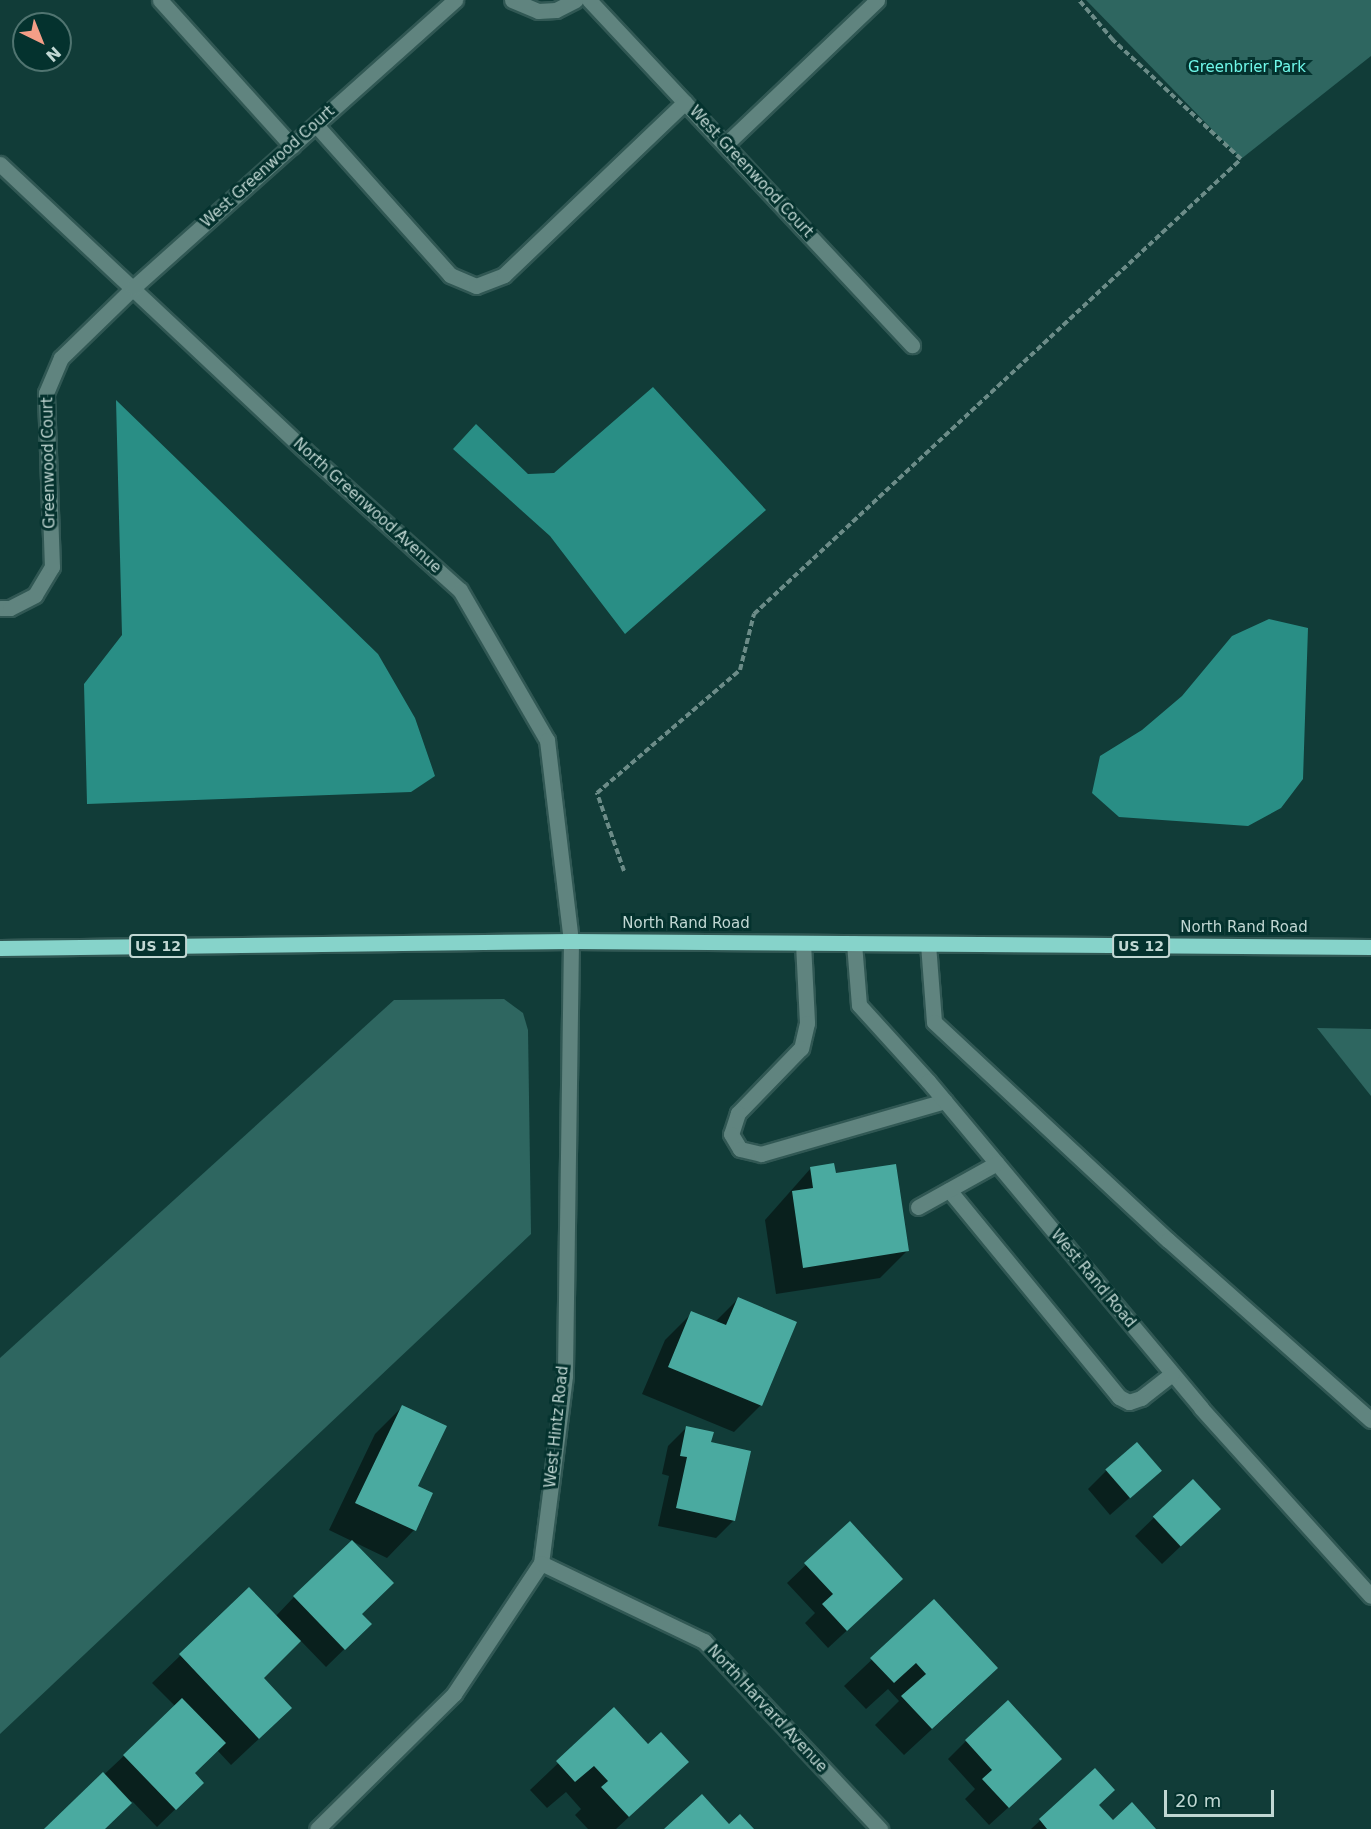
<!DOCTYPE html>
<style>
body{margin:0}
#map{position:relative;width:1371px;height:1829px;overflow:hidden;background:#113c38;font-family:"DejaVu Sans",sans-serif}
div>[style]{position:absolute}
.green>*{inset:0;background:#2e6660}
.water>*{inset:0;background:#298e85}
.shadow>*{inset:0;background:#0007}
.building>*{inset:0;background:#4aaaa0;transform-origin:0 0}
.path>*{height:4px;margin-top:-2px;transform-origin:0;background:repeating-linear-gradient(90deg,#6c8c88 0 6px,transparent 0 9px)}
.roads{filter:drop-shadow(2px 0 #315854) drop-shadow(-2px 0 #315854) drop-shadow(0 2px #315854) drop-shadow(0 -2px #315854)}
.minor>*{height:15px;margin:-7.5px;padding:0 7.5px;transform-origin:7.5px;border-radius:7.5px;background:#60847f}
.major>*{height:15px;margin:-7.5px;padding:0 7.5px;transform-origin:7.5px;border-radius:7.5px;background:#86d3ca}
span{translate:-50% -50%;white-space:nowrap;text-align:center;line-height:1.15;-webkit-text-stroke:6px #04322e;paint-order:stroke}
.shield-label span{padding:2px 4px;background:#04322e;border:2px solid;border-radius:4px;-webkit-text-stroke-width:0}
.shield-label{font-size:14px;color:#c1d7d3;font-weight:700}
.park-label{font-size:15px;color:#6ff7e9}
.street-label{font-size:15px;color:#c1d7d3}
.north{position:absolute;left:12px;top:12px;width:60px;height:60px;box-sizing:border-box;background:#04322e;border:2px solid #507470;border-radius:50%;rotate:137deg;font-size:16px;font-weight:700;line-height:24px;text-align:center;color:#c1d7d3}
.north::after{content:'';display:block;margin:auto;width:21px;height:27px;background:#f49e87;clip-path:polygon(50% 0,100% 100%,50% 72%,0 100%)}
.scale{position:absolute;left:1164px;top:1790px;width:110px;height:27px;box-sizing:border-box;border:3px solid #c1d7d3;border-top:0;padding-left:8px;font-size:18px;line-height:21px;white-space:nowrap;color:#c1d7d3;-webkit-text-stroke:4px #04322e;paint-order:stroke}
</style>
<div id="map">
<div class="green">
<i style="clip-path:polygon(1086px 0,1371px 0,1371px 56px,1241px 159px)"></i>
<i style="clip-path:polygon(504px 999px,523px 1013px,528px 1030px,531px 1234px,0 1734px,0 1358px,394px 1000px)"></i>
<i style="clip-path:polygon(1317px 1028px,1371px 1029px,1371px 1096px)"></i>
</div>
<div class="water">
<i style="clip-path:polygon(653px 387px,766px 510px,625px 634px,550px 536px,453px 449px,476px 424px,528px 474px,554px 473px)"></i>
<i style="clip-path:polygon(116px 400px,378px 654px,415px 718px,435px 776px,411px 792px,87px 804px,84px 684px,122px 635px)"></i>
<i style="clip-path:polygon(1269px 619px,1308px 628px,1303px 779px,1281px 808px,1248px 826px,1119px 817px,1092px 793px,1100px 756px,1142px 730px,1182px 696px,1232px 636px)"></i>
</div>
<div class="shadow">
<i style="clip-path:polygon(811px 1168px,835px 1175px,907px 1251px,880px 1278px,776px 1294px,765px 1220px)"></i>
<i style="clip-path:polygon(738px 1299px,761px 1405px,734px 1432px,642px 1394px,665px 1340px,692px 1313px,715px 1322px)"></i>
<i style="clip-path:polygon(402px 1407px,416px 1487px,431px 1494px,414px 1530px,387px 1558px,329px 1530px,375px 1434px)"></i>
<i style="clip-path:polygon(687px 1427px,709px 1443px,734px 1520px,716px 1538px,658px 1526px,669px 1476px,662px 1474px,668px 1446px)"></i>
<i style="clip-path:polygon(1107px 1470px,1160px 1471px,1110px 1515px,1088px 1489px)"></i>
<i style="clip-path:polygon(1192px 1481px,1201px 1527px,1162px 1564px,1135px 1536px)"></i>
<i style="clip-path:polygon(850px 1523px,883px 1597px,828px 1648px,805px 1623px,815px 1613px,787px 1583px)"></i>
<i style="clip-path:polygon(249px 1589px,275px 1617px,294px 1597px,360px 1615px,370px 1624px,326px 1667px,300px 1640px,262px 1678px,263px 1735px,231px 1765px,217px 1750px,193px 1773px,202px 1783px,157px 1827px,132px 1801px,104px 1829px,46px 1829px,176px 1707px,152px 1683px)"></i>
<i style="clip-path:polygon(934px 1601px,969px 1695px,904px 1755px,875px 1725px,899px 1701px,888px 1689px,866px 1709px,844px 1686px)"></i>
<i style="clip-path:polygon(614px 1710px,659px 1789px,616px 1829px,588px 1829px,575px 1815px,581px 1809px,566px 1792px,547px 1808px,530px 1790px)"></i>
<i style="clip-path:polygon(966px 1741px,1042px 1777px,989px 1825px,965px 1799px,975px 1789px,948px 1759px)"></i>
<i style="clip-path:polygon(1095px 1770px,1097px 1805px,1113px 1822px,1154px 1829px,1031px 1829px)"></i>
</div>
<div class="building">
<i style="clip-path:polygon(834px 1163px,836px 1173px,896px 1164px,909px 1251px,803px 1268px,792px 1191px,813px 1188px,810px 1167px)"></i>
<i style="clip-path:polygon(738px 1297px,797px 1322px,762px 1406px,668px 1367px,691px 1311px,726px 1325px)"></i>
<i style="clip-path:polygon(402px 1405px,447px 1426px,418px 1486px,433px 1493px,416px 1531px,355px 1503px)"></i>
<i style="clip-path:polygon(686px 1426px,714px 1432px,711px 1442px,751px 1451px,735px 1521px,676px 1508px,687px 1457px,680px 1456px)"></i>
<i style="left:1137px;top:1442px;width:38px;height:42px;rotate:49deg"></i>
<i style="left:1193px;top:1479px;width:41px;height:55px;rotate:47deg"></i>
<i style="clip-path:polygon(850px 1521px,903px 1579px,847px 1631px,822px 1604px,833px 1594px,804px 1563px)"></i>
<i style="clip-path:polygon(352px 1540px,394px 1583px,362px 1614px,372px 1624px,345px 1650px,293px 1596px)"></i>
<i style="clip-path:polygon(249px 1587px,301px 1641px,264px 1678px,292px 1708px,259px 1739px,179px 1654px)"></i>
<i style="clip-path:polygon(934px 1599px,998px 1668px,932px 1729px,901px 1696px,926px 1674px,916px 1663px,894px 1683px,870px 1658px)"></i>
<i style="clip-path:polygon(182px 1698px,226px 1743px,195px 1773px,204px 1783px,176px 1810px,123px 1755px)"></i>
<i style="clip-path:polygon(1008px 1700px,1062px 1759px,1009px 1808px,982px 1779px,992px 1770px,965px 1740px)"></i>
<i style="clip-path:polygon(614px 1707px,648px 1744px,661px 1732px,689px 1762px,629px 1817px,601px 1787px,608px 1781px,594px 1766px,575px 1782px,556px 1761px)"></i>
<i style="clip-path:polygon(1095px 1768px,1115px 1790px,1099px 1805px,1113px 1820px,1132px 1802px,1156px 1829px,1047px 1829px,1039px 1819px)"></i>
<i style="clip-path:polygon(103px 1772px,132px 1803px,105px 1829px,44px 1829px)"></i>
<i style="clip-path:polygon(702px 1794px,729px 1824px,740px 1814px,754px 1829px,664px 1829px)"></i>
</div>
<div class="path">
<i style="left:624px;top:871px;width:83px;rotate:-109.1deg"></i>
<i style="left:597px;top:793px;width:189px;rotate:-40.7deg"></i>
<i style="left:740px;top:670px;width:58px;rotate:-76deg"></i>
<i style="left:754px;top:614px;width:666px;rotate:-43.05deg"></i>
<i style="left:1241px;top:159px;width:175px;rotate:-137.1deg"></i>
<i style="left:1113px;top:40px;width:52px;rotate:-130.4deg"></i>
</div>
<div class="roads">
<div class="minor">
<i style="left:160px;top:0;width:197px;rotate:47.9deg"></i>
<i style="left:512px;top:0;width:28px;rotate:23deg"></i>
<i style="left:538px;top:11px;width:18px;rotate:-3deg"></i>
<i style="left:556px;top:10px;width:22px;rotate:-27deg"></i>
<i style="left:589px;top:0;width:473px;rotate:46.9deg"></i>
<i style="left:316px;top:125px;width:201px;rotate:48.2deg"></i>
<i style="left:450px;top:275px;width:28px;rotate:23deg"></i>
<i style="left:476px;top:286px;width:30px;rotate:-21deg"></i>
<i style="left:504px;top:275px;width:250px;rotate:-43.7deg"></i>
<i style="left:725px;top:145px;width:210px;rotate:-43.6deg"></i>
<i style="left:0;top:164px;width:427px;rotate:43.2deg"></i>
<i style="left:311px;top:456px;width:200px;rotate:42deg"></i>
<i style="left:460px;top:590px;width:173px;rotate:59.9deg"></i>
<i style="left:547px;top:740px;width:202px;rotate:83.2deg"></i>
<i style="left:571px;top:941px;width:435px;rotate:90.8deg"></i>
<i style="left:565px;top:1376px;width:189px;rotate:97.3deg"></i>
<i style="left:541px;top:1563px;width:157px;rotate:123.6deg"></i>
<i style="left:454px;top:1694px;width:192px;rotate:135.4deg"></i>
<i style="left:0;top:608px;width:10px"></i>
<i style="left:10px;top:608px;width:28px;rotate:-27deg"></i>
<i style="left:35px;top:595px;width:33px;rotate:-59deg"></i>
<i style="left:52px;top:567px;width:174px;rotate:-92deg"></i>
<i style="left:46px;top:393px;width:38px;rotate:-67deg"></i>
<i style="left:61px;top:358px;width:102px;rotate:-44.2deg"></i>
<i style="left:134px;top:287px;width:431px;rotate:-41.8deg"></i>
<i style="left:803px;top:943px;width:80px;rotate:87.1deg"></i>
<i style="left:807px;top:1023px;width:26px;rotate:103deg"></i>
<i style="left:801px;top:1048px;width:91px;rotate:134.1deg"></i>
<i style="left:738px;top:1113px;width:22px;rotate:108deg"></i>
<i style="left:731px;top:1134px;width:17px;rotate:59deg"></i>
<i style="left:740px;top:1149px;width:22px;rotate:13deg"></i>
<i style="left:761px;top:1154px;width:191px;rotate:-16.1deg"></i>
<i style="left:854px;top:943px;width:62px;rotate:85.4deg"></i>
<i style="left:859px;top:1005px;width:103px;rotate:47.8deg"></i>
<i style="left:928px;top:1081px;width:426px;rotate:50.1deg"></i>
<i style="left:1201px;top:1408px;width:253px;rotate:47.9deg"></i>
<i style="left:928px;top:944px;width:78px;rotate:85.6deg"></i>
<i style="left:934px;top:1022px;width:320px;rotate:43deg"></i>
<i style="left:1168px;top:1240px;width:271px;rotate:41.6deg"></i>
<i style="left:949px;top:1190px;width:268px;rotate:50.6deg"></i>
<i style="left:1119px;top:1397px;width:11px;rotate:27deg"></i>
<i style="left:1129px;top:1402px;width:13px;rotate:-18deg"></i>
<i style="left:1141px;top:1398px;width:39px;rotate:-38deg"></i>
<i style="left:918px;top:1207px;width:90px;rotate:-29.1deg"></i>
<i style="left:541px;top:1563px;width:181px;rotate:25.6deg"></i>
<i style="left:704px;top:1641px;width:258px;rotate:46.9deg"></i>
</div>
<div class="major">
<i style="left:0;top:948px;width:571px;rotate:-0.7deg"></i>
<i style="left:571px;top:941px;width:800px;rotate:0.43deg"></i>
</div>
</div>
<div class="shield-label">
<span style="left:158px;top:946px">US 12</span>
<span style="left:1141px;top:946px">US 12</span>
</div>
<div class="park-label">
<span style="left:1247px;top:68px">Greenbrier Park</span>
</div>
<div class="street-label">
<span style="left:268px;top:167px;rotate:-42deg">West Greenwood Court</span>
<span style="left:751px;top:172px;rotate:47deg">West Greenwood Court</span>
<span style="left:49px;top:463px;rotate:-91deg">Greenwood Court</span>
<span style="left:367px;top:506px;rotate:42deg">North Greenwood Avenue</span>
<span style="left:686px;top:924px">North Rand Road</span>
<span style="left:1244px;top:928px">North Rand Road</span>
<span style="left:1093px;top:1279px;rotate:50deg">West Rand Road</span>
<span style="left:557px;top:1427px;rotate:-84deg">West Hintz Road</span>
<span style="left:767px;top:1709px;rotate:47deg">North Harvard Avenue</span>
</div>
<div class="north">N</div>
<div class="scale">20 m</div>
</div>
